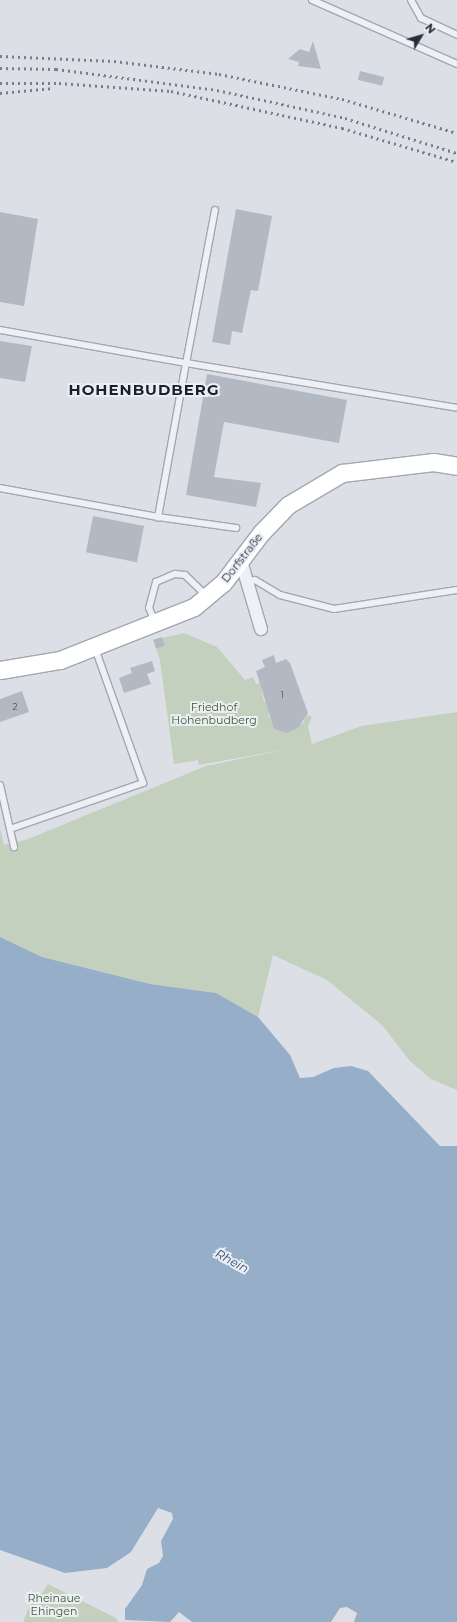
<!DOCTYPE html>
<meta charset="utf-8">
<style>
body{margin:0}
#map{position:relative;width:457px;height:1622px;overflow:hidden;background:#dce0e6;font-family:Montserrat,sans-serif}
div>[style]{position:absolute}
.green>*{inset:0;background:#c2d0bd}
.water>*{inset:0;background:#96aec7}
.building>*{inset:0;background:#b3b9c3;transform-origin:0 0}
.roads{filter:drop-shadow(1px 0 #a2a7b0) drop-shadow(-1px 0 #a2a7b0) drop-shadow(0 1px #a2a7b0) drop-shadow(0 -1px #a2a7b0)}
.lane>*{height:6px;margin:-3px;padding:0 3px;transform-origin:3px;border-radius:3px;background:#eef0f5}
.street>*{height:12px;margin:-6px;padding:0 6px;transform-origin:6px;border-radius:6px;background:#eef0f5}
.secondary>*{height:17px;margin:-8.5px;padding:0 8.5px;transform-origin:8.5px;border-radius:8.5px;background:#fff}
.rail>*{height:3px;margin-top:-1.5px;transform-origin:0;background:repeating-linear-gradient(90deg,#757f90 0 2px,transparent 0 6px)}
span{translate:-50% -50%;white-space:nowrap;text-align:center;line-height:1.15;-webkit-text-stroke:4px #ebeff4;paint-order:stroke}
.number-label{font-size:9px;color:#49515e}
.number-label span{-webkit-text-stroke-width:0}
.street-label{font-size:11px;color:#262e3c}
.park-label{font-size:11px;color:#3a5833}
.water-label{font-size:12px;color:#304d70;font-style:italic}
.district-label{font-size:15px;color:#181f2d;font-weight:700;letter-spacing:1px}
.north{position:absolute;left:401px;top:16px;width:40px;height:40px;-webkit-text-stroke:3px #ebeff4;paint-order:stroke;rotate:52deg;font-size:11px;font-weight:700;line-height:16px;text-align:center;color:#262e3c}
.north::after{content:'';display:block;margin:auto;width:14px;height:18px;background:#262e3c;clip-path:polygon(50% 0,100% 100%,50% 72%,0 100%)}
</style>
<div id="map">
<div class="green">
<i style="clip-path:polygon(184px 633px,217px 647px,245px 680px,253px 677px,256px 684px,260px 683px,264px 702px,267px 702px,271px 712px,268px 714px,277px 730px,291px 731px,304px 722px,305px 714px,312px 717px,308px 726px,312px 744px,361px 726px,457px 712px,457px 1090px,431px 1079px,410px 1061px,382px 1025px,327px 980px,273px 955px,258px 1017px,216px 993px,150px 984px,42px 957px,0 937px,0 828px,4px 845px,28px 839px,206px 766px,287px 749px,199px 765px,198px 760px,174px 764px,160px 660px,153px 640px)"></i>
<i style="clip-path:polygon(48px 1584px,116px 1618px,118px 1622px,23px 1622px,33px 1598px,38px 1599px)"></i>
</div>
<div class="water">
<i style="clip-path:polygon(0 937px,42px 957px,150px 984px,216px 993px,258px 1017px,290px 1055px,300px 1078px,313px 1077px,334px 1068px,351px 1066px,368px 1071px,440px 1146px,457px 1146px,457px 1622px,354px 1622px,357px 1613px,347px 1607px,340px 1608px,331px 1622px,192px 1622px,179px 1612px,170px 1622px,125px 1620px,125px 1609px,142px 1585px,147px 1569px,159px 1563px,163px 1556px,161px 1541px,173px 1519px,172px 1513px,158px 1508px,131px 1552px,107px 1568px,65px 1573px,0 1550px)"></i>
</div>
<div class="building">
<i style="clip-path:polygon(313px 41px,321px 69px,298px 66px,299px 62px,288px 59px,300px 49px,309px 52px)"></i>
<i style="left:360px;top:71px;width:25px;height:9px;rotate:14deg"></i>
<i style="clip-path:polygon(236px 209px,272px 216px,258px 291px,251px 290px,242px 333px,232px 331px,230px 345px,212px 342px)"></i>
<i style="clip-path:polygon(0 212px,38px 219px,24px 306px,0 302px)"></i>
<i style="clip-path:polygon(0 341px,32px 346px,25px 382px,0 378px)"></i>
<i style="clip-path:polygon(207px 374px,347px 400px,339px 443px,224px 422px,214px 477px,261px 483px,256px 507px,186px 495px)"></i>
<i style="left:93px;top:516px;width:52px;height:37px;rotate:11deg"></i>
<i style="left:162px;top:637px;width:9px;height:9px;rotate:72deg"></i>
<i style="clip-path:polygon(274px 655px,276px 663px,286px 659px,290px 663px,308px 713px,298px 728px,287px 733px,274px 729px,256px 671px,265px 667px,262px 660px)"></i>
<i style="clip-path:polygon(152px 661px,155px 671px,147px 674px,151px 684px,124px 693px,119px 678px,132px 673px,130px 668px)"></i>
<i style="clip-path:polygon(22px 691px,29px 712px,0 722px,0 699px)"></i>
</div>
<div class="roads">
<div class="lane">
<i style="left:312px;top:0;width:158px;rotate:23.8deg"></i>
<i style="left:411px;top:0;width:21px;rotate:61deg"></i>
<i style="left:421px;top:18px;width:40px;rotate:25deg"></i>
<i style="left:215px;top:210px;width:156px;rotate:100.7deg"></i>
<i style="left:186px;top:363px;width:275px;rotate:9.4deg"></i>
<i style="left:0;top:330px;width:189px;rotate:10.1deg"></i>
<i style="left:186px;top:363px;width:157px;rotate:100.3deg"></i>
<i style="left:158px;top:517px;width:161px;rotate:-169.6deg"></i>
<i style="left:158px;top:517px;width:79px;rotate:8deg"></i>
<i style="left:247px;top:582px;width:8px;rotate:-14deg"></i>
<i style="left:255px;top:580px;width:29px;rotate:31deg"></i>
<i style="left:280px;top:595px;width:56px;rotate:14.5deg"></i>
<i style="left:334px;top:609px;width:124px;rotate:-8.8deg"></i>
<i style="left:155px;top:622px;width:15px;rotate:-113deg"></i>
<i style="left:149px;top:608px;width:27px;rotate:-75deg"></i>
<i style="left:156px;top:582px;width:21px;rotate:-23deg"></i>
<i style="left:175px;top:574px;width:10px;rotate:6deg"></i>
<i style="left:185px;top:575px;width:29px;rotate:44deg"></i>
<i style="left:0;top:785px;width:64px;rotate:77.3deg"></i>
<i style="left:10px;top:829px;width:141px;rotate:-19.1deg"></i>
<i style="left:143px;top:783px;width:143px;rotate:-109.6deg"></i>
</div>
<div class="street">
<i style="left:241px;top:561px;width:71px;rotate:73.6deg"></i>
</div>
<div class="secondary">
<i style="left:0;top:670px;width:61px;rotate:-9.5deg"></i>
<i style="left:60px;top:660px;width:144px;rotate:-21.6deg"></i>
<i style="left:194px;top:607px;width:38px;rotate:-40deg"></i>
<i style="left:223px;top:583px;width:63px;rotate:-52.8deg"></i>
<i style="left:261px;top:533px;width:39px;rotate:-46deg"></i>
<i style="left:288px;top:505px;width:63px;rotate:-30.7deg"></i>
<i style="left:342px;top:473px;width:92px;rotate:-6.9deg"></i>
<i style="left:433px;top:462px;width:24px;rotate:9deg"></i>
</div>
</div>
<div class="rail">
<i style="left:0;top:56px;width:114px;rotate:2.5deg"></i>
<i style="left:114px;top:61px;width:106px;rotate:7.1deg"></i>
<i style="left:219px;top:74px;width:126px;rotate:11.5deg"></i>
<i style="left:342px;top:99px;width:120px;rotate:16.5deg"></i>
<i style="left:0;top:68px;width:56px;rotate:1deg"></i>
<i style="left:56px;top:69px;width:162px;rotate:7.4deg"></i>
<i style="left:217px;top:90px;width:131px;rotate:12.3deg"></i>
<i style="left:345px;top:118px;width:117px;rotate:17.4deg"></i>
<i style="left:0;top:83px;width:59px"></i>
<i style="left:59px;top:83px;width:112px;rotate:4.1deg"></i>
<i style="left:171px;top:91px;width:175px;rotate:12.2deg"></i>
<i style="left:342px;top:128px;width:120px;rotate:16.5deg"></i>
<i style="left:0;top:93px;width:54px;rotate:-5.3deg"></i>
</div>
<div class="number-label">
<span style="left:282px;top:695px">1</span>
<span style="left:15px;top:707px">2</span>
</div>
<div class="street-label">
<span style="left:242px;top:558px;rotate:-52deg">Dorfstraße</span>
</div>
<div class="park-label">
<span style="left:214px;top:714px">Friedhof<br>Hohenbudberg</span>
<span style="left:54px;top:1605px">Rheinaue<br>Ehingen</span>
</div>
<div class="water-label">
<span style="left:232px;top:1261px;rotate:29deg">Rhein</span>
</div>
<div class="district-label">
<span style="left:144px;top:390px">HOHENBUDBERG</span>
</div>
<div class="north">N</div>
</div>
